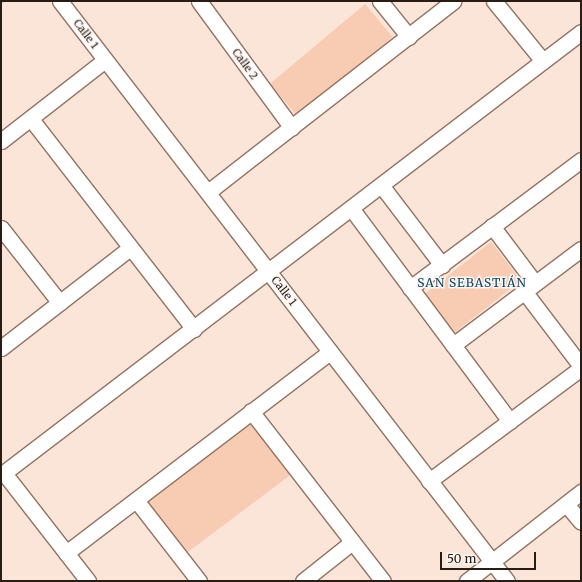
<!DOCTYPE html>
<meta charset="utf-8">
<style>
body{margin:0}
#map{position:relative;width:582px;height:582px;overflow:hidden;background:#fbe5d9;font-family:Merriweather,serif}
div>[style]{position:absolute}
.green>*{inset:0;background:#f8cbb3;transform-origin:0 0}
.stream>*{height:4px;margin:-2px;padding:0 2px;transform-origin:2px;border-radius:2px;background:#8bccf9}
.roads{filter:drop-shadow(1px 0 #937362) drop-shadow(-1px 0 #937362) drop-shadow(0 1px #937362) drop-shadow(0 -1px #937362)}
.street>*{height:15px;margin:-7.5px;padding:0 7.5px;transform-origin:7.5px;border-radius:7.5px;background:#fff}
span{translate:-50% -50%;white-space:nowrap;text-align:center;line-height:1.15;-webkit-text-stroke:3px #fdf5f2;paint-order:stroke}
.street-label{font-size:11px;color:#291c15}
.neighbourhood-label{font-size:12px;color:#0b4768;letter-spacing:1px}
.frame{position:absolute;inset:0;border:2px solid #291c15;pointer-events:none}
.scale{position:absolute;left:440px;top:552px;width:96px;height:18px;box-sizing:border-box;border:2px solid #291c15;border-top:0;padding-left:5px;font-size:12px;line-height:14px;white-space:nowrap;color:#291c15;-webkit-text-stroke:3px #fdf5f2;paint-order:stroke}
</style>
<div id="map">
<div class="green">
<i style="left:365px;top:4px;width:43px;height:124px;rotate:50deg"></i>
<i style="left:491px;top:242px;width:49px;height:86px;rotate:52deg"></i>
<i style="left:251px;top:422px;width:66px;height:134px;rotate:53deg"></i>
</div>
<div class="stream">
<i style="left:1px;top:1px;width:1px"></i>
</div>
<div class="roads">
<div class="street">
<i style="left:60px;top:1px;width:732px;rotate:52.38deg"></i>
<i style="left:199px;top:1px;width:157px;rotate:53.8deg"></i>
<i style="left:380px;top:1px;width:46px;rotate:51.1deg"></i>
<i style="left:494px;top:1px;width:77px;rotate:50.8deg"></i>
<i style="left:31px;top:119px;width:266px;rotate:52.2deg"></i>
<i style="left:1px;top:141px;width:132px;rotate:-37.9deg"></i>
<i style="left:381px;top:185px;width:101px;rotate:52.7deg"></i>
<i style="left:208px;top:192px;width:311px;rotate:-37.9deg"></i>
<i style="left:351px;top:208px;width:266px;rotate:53.3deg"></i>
<i style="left:492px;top:226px;width:71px;rotate:53deg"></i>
<i style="left:1px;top:228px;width:95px;rotate:51.8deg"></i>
<i style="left:410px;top:288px;width:214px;rotate:-36.8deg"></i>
<i style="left:524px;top:291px;width:94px;rotate:52.8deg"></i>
<i style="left:453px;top:345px;width:160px;rotate:-36.9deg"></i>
<i style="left:1px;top:348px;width:163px;rotate:-37.8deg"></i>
<i style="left:251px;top:411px;width:215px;rotate:52.2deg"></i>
<i style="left:4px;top:473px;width:137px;rotate:52.1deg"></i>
<i style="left:1px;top:475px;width:730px;rotate:-37.37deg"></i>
<i style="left:429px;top:481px;width:189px;rotate:-36.6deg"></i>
<i style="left:136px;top:500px;width:103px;rotate:52.1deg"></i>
<i style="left:566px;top:504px;width:23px;rotate:50deg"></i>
<i style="left:66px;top:553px;width:332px;rotate:-37.3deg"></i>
<i style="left:303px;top:581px;width:63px;rotate:-38.5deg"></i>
<i style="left:467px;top:581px;width:145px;rotate:-38deg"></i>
</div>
</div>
<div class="street-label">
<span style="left:86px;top:34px;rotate:53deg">Calle 1</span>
<span style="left:245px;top:64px;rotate:54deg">Calle 2</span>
<span style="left:284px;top:291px;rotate:52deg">Calle 1</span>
</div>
<div class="neighbourhood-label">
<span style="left:472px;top:283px">SAN SEBASTIÁN</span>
</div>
<div class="frame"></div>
<div class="scale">50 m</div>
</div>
